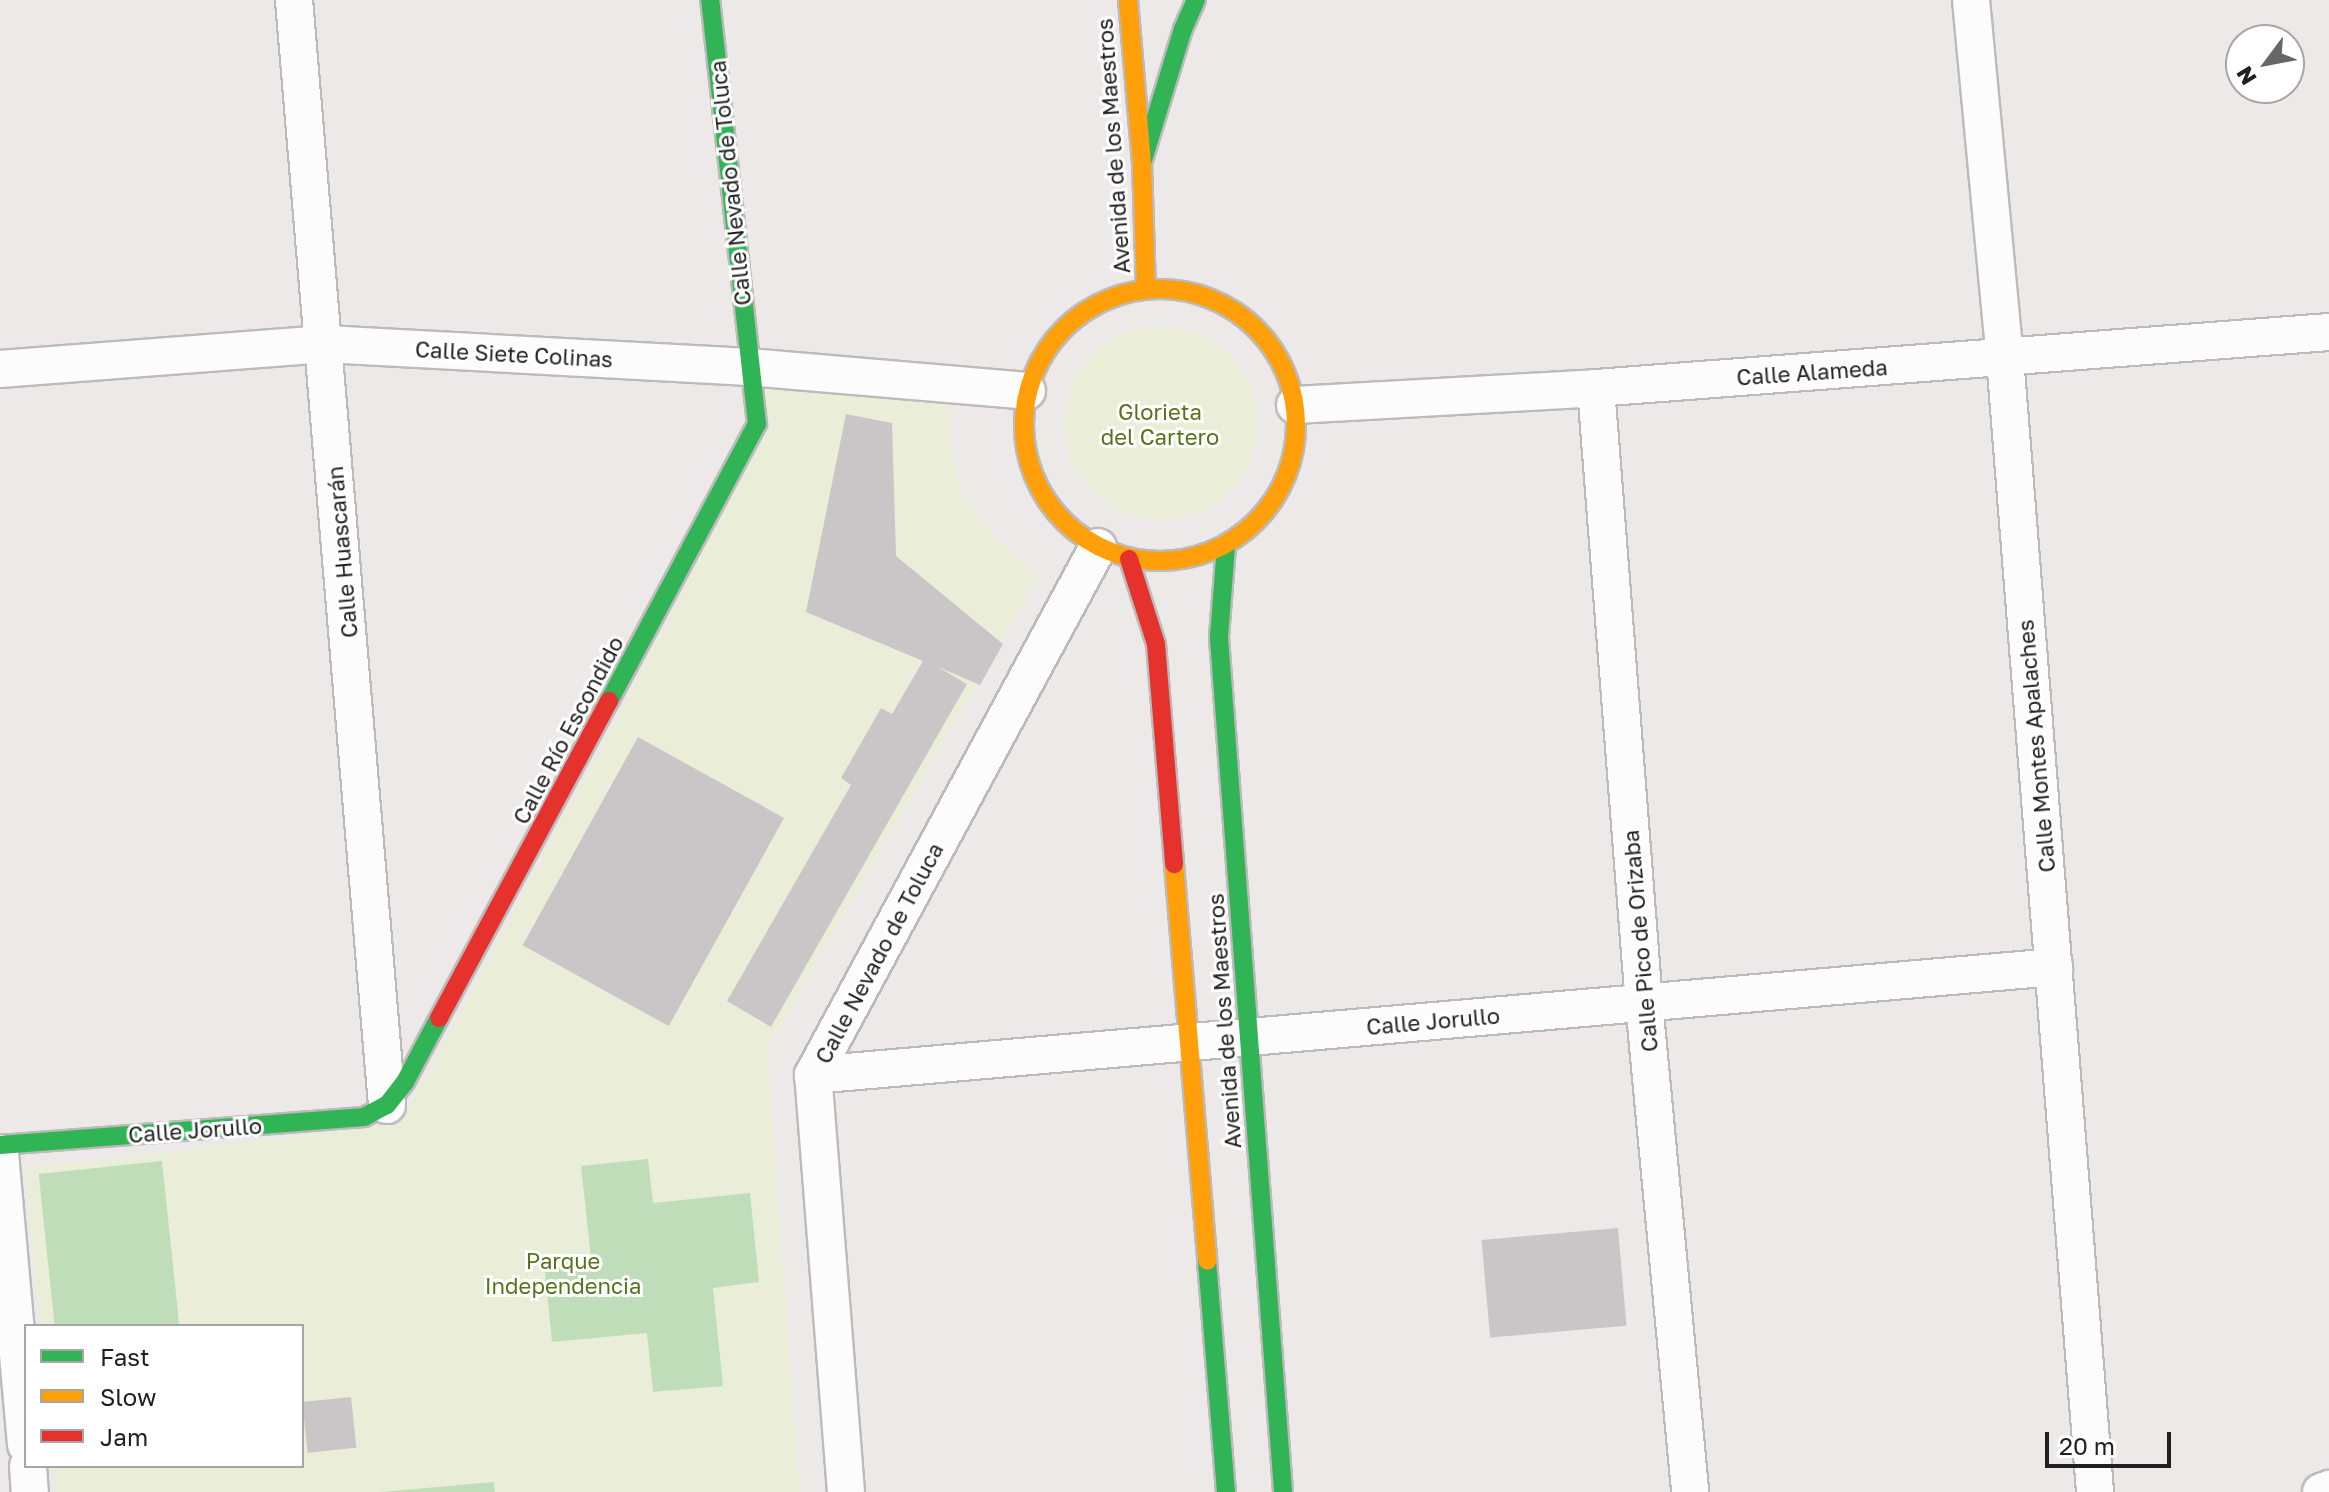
<!DOCTYPE html>
<meta charset="utf-8">
<style>
body{margin:0}
#map{position:relative;width:2329px;height:1492px;overflow:hidden;background:#ede9e9;font-family:"Golos Text",sans-serif}
div>[style]{position:absolute}
.park>*{inset:0;background:#eaeed8}
.round{border-radius:50%}
.pitch>*{inset:0;background:#bfddb8;transform-origin:0 0}
.building>*{inset:0;background:#cac6c7;transform-origin:0 0}
.roads{filter:drop-shadow(2px 0 #bcbaba) drop-shadow(-2px 0 #bcbaba) drop-shadow(0 2px #bcbaba) drop-shadow(0 -2px #bcbaba)}
.street>*{height:36px;margin:-18px;padding:0 18px;transform-origin:18px;border-radius:18px;background:#fcfcfc}
.fast>*{height:18px;margin:-9px;padding:0 9px;transform-origin:9px;border-radius:9px;background:#30b455}
.slow>*{height:18px;margin:-9px;padding:0 9px;transform-origin:9px;border-radius:9px;background:#ff9f0a}
.slow>.ring{margin:-9px;padding:0;box-sizing:content-box;background:none;border:18px solid #ff9f0a;border-radius:50%}
.jam>*{height:18px;margin:-9px;padding:0 9px;transform-origin:9px;border-radius:9px;background:#e5322d}
span{translate:-50% -50%;white-space:nowrap;text-align:center;line-height:1.15;-webkit-text-stroke:6px #fff;paint-order:stroke}
.street-label{font-size:22px;color:#202020}
.park-label{font-size:22px;color:#577219}
.legend{position:absolute;left:24px;top:1324px;width:280px;height:144px;box-sizing:border-box;background:#fff;border:2px solid #a6a6a6;margin:0;padding:10px 14px;list-style:none;font-size:24px;color:#202020}
.legend li{display:flex;align-items:center;gap:16px;height:40px}
.legend b{width:40px;border:2px solid #a6a6a6}
.north{position:absolute;left:2225px;top:24px;width:80px;height:80px;box-sizing:border-box;background:#fff;border:2px solid #a6a6a6;border-radius:50%;rotate:238deg;font-size:22px;font-weight:700;line-height:32px;text-align:center;color:#202020}
.north::after{content:'';display:block;margin:auto;width:28px;height:36px;background:#686666;clip-path:polygon(50% 0,100% 100%,50% 72%,0 100%)}
.scale{position:absolute;left:2045px;top:1432px;width:126px;height:36px;box-sizing:border-box;border:4px solid #202020;border-top:0;padding-left:10px;font-size:24px;line-height:28px;white-space:nowrap;color:#202020;-webkit-text-stroke:6px #fff;paint-order:stroke}
</style>
<div id="map">
<div class="park">
<i class="round" style="left:1064px;top:326px;width:194px;height:194px"></i>
<i style="clip-path:polygon(756px 384px,951px 403px,950px 447px,960px 489px,995px 537px,1039px 576px,767px 1049px,800px 1492px,55px 1492px,53px 1466px,302px 1466px,302px 1326px,40px 1326px,25px 1168px,401px 1124px,772px 423px)"></i>
</div>
<div class="pitch">
<i style="clip-path:polygon(648px 1159px,653px 1203px,750px 1193px,759px 1282px,713px 1288px,723px 1386px,653px 1392px,647px 1333px,552px 1342px,544px 1263px,591px 1258px,581px 1166px)"></i>
<i style="left:162px;top:1161px;width:166px;height:124px;rotate:84deg"></i>
<i style="clip-path:polygon(494px 1482px,495px 1492px,381px 1492px)"></i>
</div>
<div class="building">
<i style="clip-path:polygon(846px 414px,892px 423px,896px 556px,1003px 644px,980px 685px,938px 667px,967px 684px,771px 1027px,727px 1001px,851px 785px,841px 778px,881px 708px,892px 714px,923px 661px,806px 612px)"></i>
<i style="left:638px;top:737px;width:167px;height:238px;rotate:29deg"></i>
<i style="left:1618px;top:1228px;width:98px;height:137px;rotate:85deg"></i>
<i style="left:351px;top:1397px;width:51px;height:49px;rotate:84deg"></i>
</div>
<div class="roads">
<div class="street">
<i style="left:294px;top:0;width:1109px;rotate:85.19deg"></i>
<i style="left:1971px;top:0;width:360px;rotate:84.6deg"></i>
<i style="left:2005px;top:358px;width:1138px;rotate:85.46deg"></i>
<i style="left:0;top:369px;width:326px;rotate:-4.4deg"></i>
<i style="left:325px;top:344px;width:425px;rotate:3.1deg"></i>
<i style="left:749px;top:367px;width:279px;rotate:4.9deg"></i>
<i style="left:1596px;top:388px;width:617px;rotate:85.54deg"></i>
<i style="left:1644px;top:1003px;width:491px;rotate:84.6deg"></i>
<i style="left:1295px;top:405px;width:301px;rotate:-3.2deg"></i>
<i style="left:1596px;top:388px;width:735px;rotate:-4.37deg"></i>
<i style="left:813px;top:1075px;width:1246px;rotate:-4.97deg"></i>
<i style="left:0;top:1153px;width:293px;rotate:84.9deg"></i>
<i style="left:28px;top:1466px;width:26px;rotate:86deg"></i>
<i style="left:846px;top:1492px;width:418px;rotate:-94.5deg"></i>
<i style="left:813px;top:1075px;width:600px;rotate:-61.64deg"></i>
<i style="left:2321px;top:1492px;width:9px;rotate:-21deg"></i>
</div>
<div class="fast">
<i style="left:1142px;top:163px;width:140px;rotate:-73deg"></i>
<i style="left:1183px;top:29px;width:32px;rotate:-66deg"></i>
<i style="left:1226px;top:546px;width:92px;rotate:94.4deg"></i>
<i style="left:1219px;top:638px;width:856px;rotate:85.71deg"></i>
<i style="left:609px;top:701px;width:314px;rotate:-61.9deg"></i>
<i style="left:757px;top:424px;width:427px;rotate:-96.3deg"></i>
<i style="left:0;top:1145px;width:365px;rotate:-4.4deg"></i>
<i style="left:364px;top:1117px;width:26px;rotate:-28deg"></i>
<i style="left:387px;top:1105px;width:29px;rotate:-52deg"></i>
<i style="left:405px;top:1082px;width:72px;rotate:-62deg"></i>
<i style="left:1207px;top:1261px;width:232px;rotate:85.3deg"></i>
</div>
<div class="slow">
<i style="left:1128px;top:0;width:164px;rotate:85.1deg"></i>
<i style="left:1142px;top:163px;width:126px;rotate:88.2deg"></i>
<i class="ring" style="left:1024px;top:289px;width:254px;height:254px"></i>
<i style="left:1174px;top:864px;width:398px;rotate:85.2deg"></i>
</div>
<div class="jam">
<i style="left:1129px;top:559px;width:89px;rotate:72.4deg"></i>
<i style="left:1156px;top:644px;width:221px;rotate:85.3deg"></i>
<i style="left:439px;top:1018px;width:360px;rotate:-61.8deg"></i>
</div>
</div>
<div class="street-label">
<span style="left:1113px;top:146px;rotate:-94deg">Avenida de los Maestros</span>
<span style="left:730px;top:183px;rotate:-96deg">Calle Nevado de Toluca</span>
<span style="left:514px;top:354px;rotate:3deg">Calle Siete Colinas</span>
<span style="left:1812px;top:372px;rotate:-4deg">Calle Alameda</span>
<span style="left:342px;top:552px;rotate:-95deg">Calle Huascarán</span>
<span style="left:568px;top:730px;rotate:-62deg">Calle Río Escondido</span>
<span style="left:2036px;top:746px;rotate:-95deg">Calle Montes Apalaches</span>
<span style="left:1640px;top:941px;rotate:-95deg">Calle Pico de Orizaba</span>
<span style="left:879px;top:953px;rotate:-62deg">Calle Nevado de Toluca</span>
<span style="left:1224px;top:1021px;rotate:-94deg">Avenida de los Maestros</span>
<span style="left:1433px;top:1021px;rotate:-5deg">Calle Jorullo</span>
<span style="left:195px;top:1130px;rotate:-4deg">Calle Jorullo</span>
</div>
<div class="park-label">
<span style="left:1160px;top:424px">Glorieta<br>del Cartero</span>
<span style="left:563px;top:1273px">Parque<br>Independencia</span>
</div>
<ul class="legend">
<li><b style="height:10px;background:#30b455"></b>Fast</li>
<li><b style="height:10px;background:#ff9f0a"></b>Slow</li>
<li><b style="height:10px;background:#e5322d"></b>Jam</li>
</ul>
<div class="north">N</div>
<div class="scale">20 m</div>
</div>
